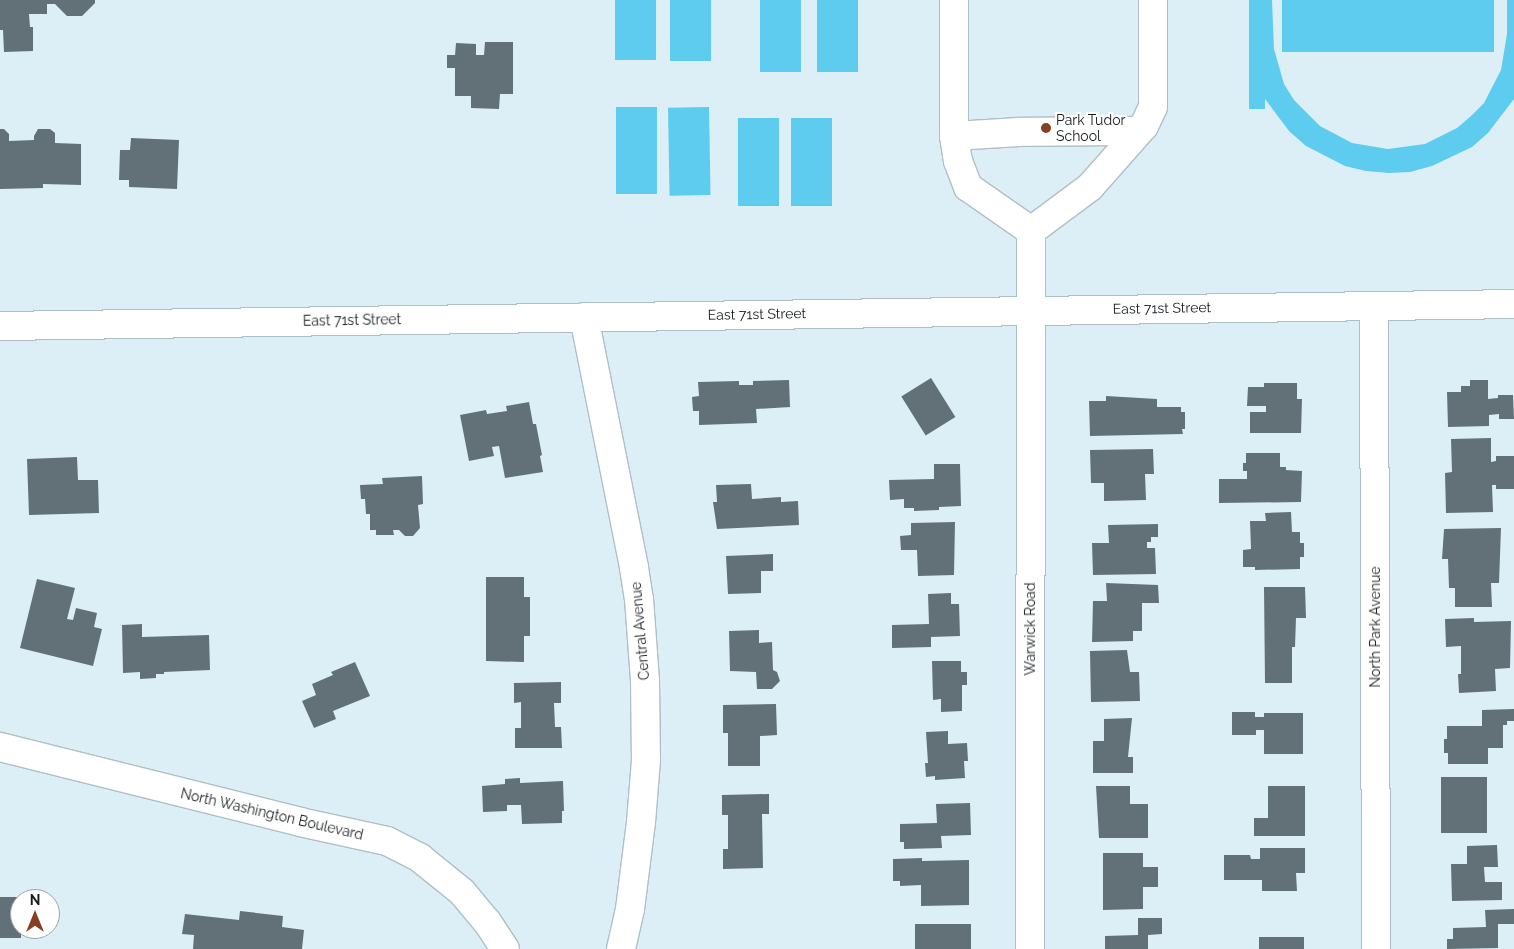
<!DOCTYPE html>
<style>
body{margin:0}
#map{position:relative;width:1514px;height:949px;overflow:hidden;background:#ddeff6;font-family:Raleway,sans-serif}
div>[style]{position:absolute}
.green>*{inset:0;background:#5eccee;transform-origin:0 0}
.building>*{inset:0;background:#617177;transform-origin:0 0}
.roads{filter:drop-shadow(1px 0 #aebfc6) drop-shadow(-1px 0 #aebfc6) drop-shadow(0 1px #aebfc6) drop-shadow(0 -1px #aebfc6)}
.minor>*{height:28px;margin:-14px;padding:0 14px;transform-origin:14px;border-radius:14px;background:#fff}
.major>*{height:28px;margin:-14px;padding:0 14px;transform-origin:14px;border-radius:14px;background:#fff}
.dots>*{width:14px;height:14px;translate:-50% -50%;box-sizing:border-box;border:2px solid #fff;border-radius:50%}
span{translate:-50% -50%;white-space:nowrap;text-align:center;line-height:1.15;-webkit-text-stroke:4px #fff;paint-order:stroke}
.poi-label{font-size:14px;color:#161c1f}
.left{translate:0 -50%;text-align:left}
.street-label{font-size:14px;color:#161c1f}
.north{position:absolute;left:10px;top:889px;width:50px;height:50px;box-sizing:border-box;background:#fff;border:1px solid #a2a4a5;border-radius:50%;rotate:0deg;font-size:14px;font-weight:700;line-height:20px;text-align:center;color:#161c1f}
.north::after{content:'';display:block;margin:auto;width:18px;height:22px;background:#873f22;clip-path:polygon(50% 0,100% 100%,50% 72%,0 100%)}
</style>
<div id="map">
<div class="green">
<i style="left:615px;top:0;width:41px;height:60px"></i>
<i style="left:670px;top:0;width:41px;height:61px"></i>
<i style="left:760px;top:0;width:41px;height:72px"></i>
<i style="left:817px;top:0;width:41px;height:72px"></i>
<i style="clip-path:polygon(1249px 0,1272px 0,1274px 49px,1284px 84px,1294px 100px,1320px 126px,1352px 143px,1388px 149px,1425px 144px,1457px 128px,1471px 116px,1484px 103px,1501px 70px,1507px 34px,1507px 0,1514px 0,1514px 99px,1488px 133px,1472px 147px,1432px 166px,1410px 172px,1389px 173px,1366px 171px,1345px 166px,1306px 146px,1289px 131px,1265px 99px,1265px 109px,1249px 109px)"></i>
<i style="left:1282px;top:0;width:212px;height:52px"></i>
<i style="left:616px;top:107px;width:41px;height:87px"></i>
<i style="left:709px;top:107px;width:88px;height:41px;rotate:89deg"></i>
<i style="left:738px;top:118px;width:41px;height:88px"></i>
<i style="left:791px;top:118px;width:41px;height:88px"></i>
</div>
<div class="building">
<i style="clip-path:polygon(0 0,95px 0,95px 3px,82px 16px,67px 16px,55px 4px,47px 4px,47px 14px,29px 14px,30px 27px,33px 27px,33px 51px,4px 52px,3px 30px,0 30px)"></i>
<i style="clip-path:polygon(485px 42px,513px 42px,513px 94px,500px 94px,499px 109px,471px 108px,471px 96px,455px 96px,455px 68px,447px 68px,447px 55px,455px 55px,456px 43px,476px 44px,476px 55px,484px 55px)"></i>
<i style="clip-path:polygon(0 129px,4px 129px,9px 134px,9px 141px,34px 140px,34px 136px,38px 129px,50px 129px,55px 133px,55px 143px,81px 144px,81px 185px,43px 184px,43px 188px,0 189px)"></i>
<i style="clip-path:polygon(131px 138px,179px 140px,177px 189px,129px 187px,129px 180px,119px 180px,120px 150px,130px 150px)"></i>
<i style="left:931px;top:378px;width:46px;height:35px;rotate:58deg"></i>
<i style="clip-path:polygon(789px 380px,790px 407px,756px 409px,757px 423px,699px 425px,699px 411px,693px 411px,692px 397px,699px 396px,698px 382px,739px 381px,739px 385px,753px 385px,753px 381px)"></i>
<i style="clip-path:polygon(1470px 380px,1488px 380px,1488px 399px,1498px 398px,1498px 395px,1513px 395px,1514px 419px,1499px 419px,1499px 414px,1489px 415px,1489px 426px,1448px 427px,1447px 392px,1461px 392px,1461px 386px,1470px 386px)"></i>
<i style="clip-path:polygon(1264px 383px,1297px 383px,1297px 399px,1302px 399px,1301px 433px,1250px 433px,1250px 412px,1266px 412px,1266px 406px,1247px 406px,1248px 387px,1264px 387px)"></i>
<i style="clip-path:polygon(1106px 396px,1157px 399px,1157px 407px,1181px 407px,1181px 412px,1185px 412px,1185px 429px,1182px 429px,1183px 434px,1090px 436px,1089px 401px,1106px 401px)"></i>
<i style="clip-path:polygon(529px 402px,533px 424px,536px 424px,542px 455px,540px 456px,543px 472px,505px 478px,499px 446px,492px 447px,494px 456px,469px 461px,460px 415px,486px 410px,487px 414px,507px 411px,506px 406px)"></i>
<i style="clip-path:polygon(1491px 438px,1491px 462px,1496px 461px,1496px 456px,1514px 456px,1514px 489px,1496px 489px,1496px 485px,1492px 485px,1493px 512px,1446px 513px,1445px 473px,1452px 472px,1451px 439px)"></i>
<i style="clip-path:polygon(1153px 449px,1154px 474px,1145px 474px,1146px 500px,1104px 501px,1104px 483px,1091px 483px,1090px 450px)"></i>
<i style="clip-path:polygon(1246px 453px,1280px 453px,1280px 467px,1286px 467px,1286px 470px,1302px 471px,1301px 502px,1219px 503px,1219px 479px,1247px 479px,1247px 471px,1243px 471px,1243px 463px,1246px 463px)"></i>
<i style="clip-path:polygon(77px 457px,78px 480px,98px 480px,99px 513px,29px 515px,27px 459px)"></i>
<i style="clip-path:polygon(934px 464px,960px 464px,961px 506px,939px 507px,939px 510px,914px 511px,914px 508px,904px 508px,904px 499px,890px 500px,889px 480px,934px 479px)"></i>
<i style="clip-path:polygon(422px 476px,423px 504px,418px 505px,420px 528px,413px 536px,405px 536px,399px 530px,393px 530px,394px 535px,376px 535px,376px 530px,370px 530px,370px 514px,366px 514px,365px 499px,361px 499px,360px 485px,383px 484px,382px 478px)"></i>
<i style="clip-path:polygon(751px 484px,752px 499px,781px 497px,781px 502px,798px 501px,799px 525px,717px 529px,713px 502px,717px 502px,716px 485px)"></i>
<i style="clip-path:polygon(1291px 512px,1292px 532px,1300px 532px,1300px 543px,1304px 543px,1304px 557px,1300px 557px,1300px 569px,1255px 570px,1255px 567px,1243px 567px,1243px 550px,1251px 549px,1250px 521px,1266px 521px,1265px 513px)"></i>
<i style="clip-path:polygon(955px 522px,954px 575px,918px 576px,917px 550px,901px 550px,900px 536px,911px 535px,911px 523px)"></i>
<i style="clip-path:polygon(1158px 524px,1158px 537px,1151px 537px,1151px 542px,1147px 542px,1147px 548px,1155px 548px,1156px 574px,1093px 575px,1092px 543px,1109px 543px,1108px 525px)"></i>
<i style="clip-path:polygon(1501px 528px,1499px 583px,1491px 583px,1492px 607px,1455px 607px,1455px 588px,1449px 588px,1448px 559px,1442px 559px,1444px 529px)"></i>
<i style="clip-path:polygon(773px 554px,773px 571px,761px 571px,761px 593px,728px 594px,726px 556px)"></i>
<i style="clip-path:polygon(486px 577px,524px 577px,524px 597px,530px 597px,530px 636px,524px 636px,524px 662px,486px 661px)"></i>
<i style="clip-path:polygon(37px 579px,75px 588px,67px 619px,73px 620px,76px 608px,97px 613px,94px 627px,102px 629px,93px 666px,20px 648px)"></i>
<i style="clip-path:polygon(1106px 583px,1158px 585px,1159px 603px,1142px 603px,1142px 631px,1133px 631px,1133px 641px,1092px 642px,1093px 601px,1107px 601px)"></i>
<i style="clip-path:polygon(1264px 587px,1305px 587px,1306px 618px,1296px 618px,1295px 647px,1292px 647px,1292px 683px,1265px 683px)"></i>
<i style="clip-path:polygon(951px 593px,951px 604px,959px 604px,960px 636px,931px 637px,931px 647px,892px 648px,892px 625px,929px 624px,928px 594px)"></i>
<i style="clip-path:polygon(1474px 618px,1474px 622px,1511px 621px,1510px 668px,1495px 669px,1496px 691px,1459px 693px,1458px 674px,1461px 674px,1461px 646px,1446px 647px,1445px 619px)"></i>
<i style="clip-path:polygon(142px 624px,142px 637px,209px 635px,210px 670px,164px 672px,164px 674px,156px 674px,156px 678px,140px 679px,140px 672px,123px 673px,122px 625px)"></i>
<i style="clip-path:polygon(759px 630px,759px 643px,772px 642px,773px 670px,777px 672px,780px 681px,772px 689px,757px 689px,756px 672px,730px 671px,729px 631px)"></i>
<i style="clip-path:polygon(1127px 650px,1130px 672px,1139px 672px,1140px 701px,1091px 702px,1090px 651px)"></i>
<i style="clip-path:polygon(932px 661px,961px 661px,961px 672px,967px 672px,967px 685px,962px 685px,962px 711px,941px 712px,941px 699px,933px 700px)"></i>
<i style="clip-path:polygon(355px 662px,370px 696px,333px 711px,336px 719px,314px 728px,302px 701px,316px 695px,312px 684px,333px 675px,331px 672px)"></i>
<i style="clip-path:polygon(561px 682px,561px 703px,554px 703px,555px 727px,561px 727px,562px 748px,515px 748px,515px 728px,521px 728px,521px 702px,514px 703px,514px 683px)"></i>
<i style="clip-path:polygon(776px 704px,777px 735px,760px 736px,760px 766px,728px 766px,728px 733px,723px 733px,723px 705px)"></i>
<i style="clip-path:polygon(1514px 709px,1514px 721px,1507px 721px,1507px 725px,1503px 725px,1503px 748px,1488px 748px,1488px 764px,1448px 764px,1448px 753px,1444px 753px,1444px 739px,1447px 739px,1447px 726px,1482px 726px,1482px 710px)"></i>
<i style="clip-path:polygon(1232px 712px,1255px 712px,1255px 717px,1264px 717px,1264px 713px,1303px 713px,1303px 754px,1264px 754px,1264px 730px,1256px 730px,1256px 735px,1232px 735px)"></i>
<i style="clip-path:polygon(1132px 718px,1128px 757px,1133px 757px,1133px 773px,1093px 773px,1093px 741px,1104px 741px,1104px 719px)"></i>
<i style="clip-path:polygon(948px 731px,948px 744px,967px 743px,968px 761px,964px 761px,965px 778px,935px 780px,935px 776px,926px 777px,925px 763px,928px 763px,926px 732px)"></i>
<i style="left:1441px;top:777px;width:46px;height:56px"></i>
<i style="clip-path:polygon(520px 778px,520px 783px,563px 781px,564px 811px,562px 811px,562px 823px,522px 824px,521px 805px,507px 805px,507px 811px,483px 812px,482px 786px,505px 784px,505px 779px)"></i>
<i style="clip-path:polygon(1096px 786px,1130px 786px,1130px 804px,1148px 804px,1148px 838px,1099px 838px)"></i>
<i style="clip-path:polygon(1268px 786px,1305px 786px,1305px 836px,1254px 836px,1254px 818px,1268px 818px)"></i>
<i style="clip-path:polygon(769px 794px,769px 814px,762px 814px,763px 868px,723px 869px,723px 849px,728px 849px,728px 815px,722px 815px,722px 795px)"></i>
<i style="clip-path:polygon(970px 803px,971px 835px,941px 836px,942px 848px,904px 849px,904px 842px,900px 842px,900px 824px,937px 823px,936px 804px)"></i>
<i style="clip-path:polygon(1497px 845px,1498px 867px,1484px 867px,1485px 882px,1502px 882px,1502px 900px,1452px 901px,1451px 864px,1467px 864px,1467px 846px)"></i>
<i style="clip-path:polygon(1260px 848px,1305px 848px,1305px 873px,1296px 873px,1297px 891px,1262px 891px,1262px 880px,1224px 880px,1224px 855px,1250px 855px,1251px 859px,1260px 859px)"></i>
<i style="clip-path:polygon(1103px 853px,1143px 853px,1143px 867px,1158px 867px,1158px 887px,1143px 887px,1143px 909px,1103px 910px)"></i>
<i style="clip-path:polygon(922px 858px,922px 861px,969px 860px,969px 905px,921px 906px,921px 885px,900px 886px,900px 881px,893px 881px,893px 859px)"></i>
<i style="left:0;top:897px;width:21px;height:41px"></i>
<i style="clip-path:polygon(1514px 909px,1514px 924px,1498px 924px,1498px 948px,1447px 949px,1447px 939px,1453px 939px,1453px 928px,1486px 927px,1485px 910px)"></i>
<i style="clip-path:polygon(240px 911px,283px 916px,282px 927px,304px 930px,302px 949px,193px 949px,194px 935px,182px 934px,185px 914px,239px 920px)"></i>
<i style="clip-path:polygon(1138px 918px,1162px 918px,1162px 934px,1148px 935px,1148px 949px,1105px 949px,1105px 936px,1138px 935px)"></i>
<i style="left:915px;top:924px;width:56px;height:25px"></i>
<i style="left:1304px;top:937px;width:12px;height:45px;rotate:90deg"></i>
</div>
<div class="roads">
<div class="minor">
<i style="left:954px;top:0;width:136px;rotate:90deg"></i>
<i style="left:954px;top:136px;width:25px;rotate:81deg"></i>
<i style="left:958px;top:161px;width:28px;rotate:69deg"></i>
<i style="left:968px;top:187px;width:77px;rotate:34.9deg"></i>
<i style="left:1031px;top:231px;width:74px;rotate:-36.7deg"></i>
<i style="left:1090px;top:187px;width:81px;rotate:-48.5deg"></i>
<i style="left:1144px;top:126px;width:21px;rotate:-65deg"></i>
<i style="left:1153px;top:107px;width:107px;rotate:-90deg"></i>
<i style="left:954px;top:136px;width:65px;rotate:-3.5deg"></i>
<i style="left:1019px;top:132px;width:119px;rotate:-0.5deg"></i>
<i style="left:1374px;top:306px;width:643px;rotate:89.82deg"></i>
<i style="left:584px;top:317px;width:256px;rotate:78.7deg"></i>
<i style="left:634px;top:568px;width:31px;rotate:81deg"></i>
<i style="left:639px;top:599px;width:82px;rotate:85.8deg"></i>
<i style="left:645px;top:681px;width:79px;rotate:89.3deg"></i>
<i style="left:646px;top:760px;width:62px;rotate:94.6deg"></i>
<i style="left:641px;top:822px;width:88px;rotate:97.2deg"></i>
<i style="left:630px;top:909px;width:41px;rotate:102.7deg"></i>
<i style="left:0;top:747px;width:309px;rotate:14deg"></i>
<i style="left:300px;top:822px;width:89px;rotate:12.3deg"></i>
<i style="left:387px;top:841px;width:37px;rotate:27deg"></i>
<i style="left:420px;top:858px;width:54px;rotate:39deg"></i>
<i style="left:462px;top:892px;width:40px;rotate:50deg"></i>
<i style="left:488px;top:923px;width:31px;rotate:57deg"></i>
<i style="left:1030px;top:949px;width:718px;rotate:-89.92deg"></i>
</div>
<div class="major">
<i style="left:0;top:326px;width:1514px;rotate:-0.83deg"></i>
</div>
</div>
<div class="dots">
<i style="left:1046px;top:128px;background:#873f22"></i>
</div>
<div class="poi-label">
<span class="left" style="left:1056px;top:128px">Park Tudor<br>School</span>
</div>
<div class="street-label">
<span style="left:1162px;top:308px;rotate:-1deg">East 71st Street</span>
<span style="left:757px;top:314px;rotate:-1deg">East 71st Street</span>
<span style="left:352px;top:320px;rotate:-1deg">East 71st Street</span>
<span style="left:1375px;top:627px;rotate:-90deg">North Park Avenue</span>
<span style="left:1030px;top:629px;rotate:-90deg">Warwick Road</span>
<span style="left:640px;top:631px;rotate:-95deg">Central Avenue</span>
<span style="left:272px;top:814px;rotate:13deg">North Washington Boulevard</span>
</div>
<div class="north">N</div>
</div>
